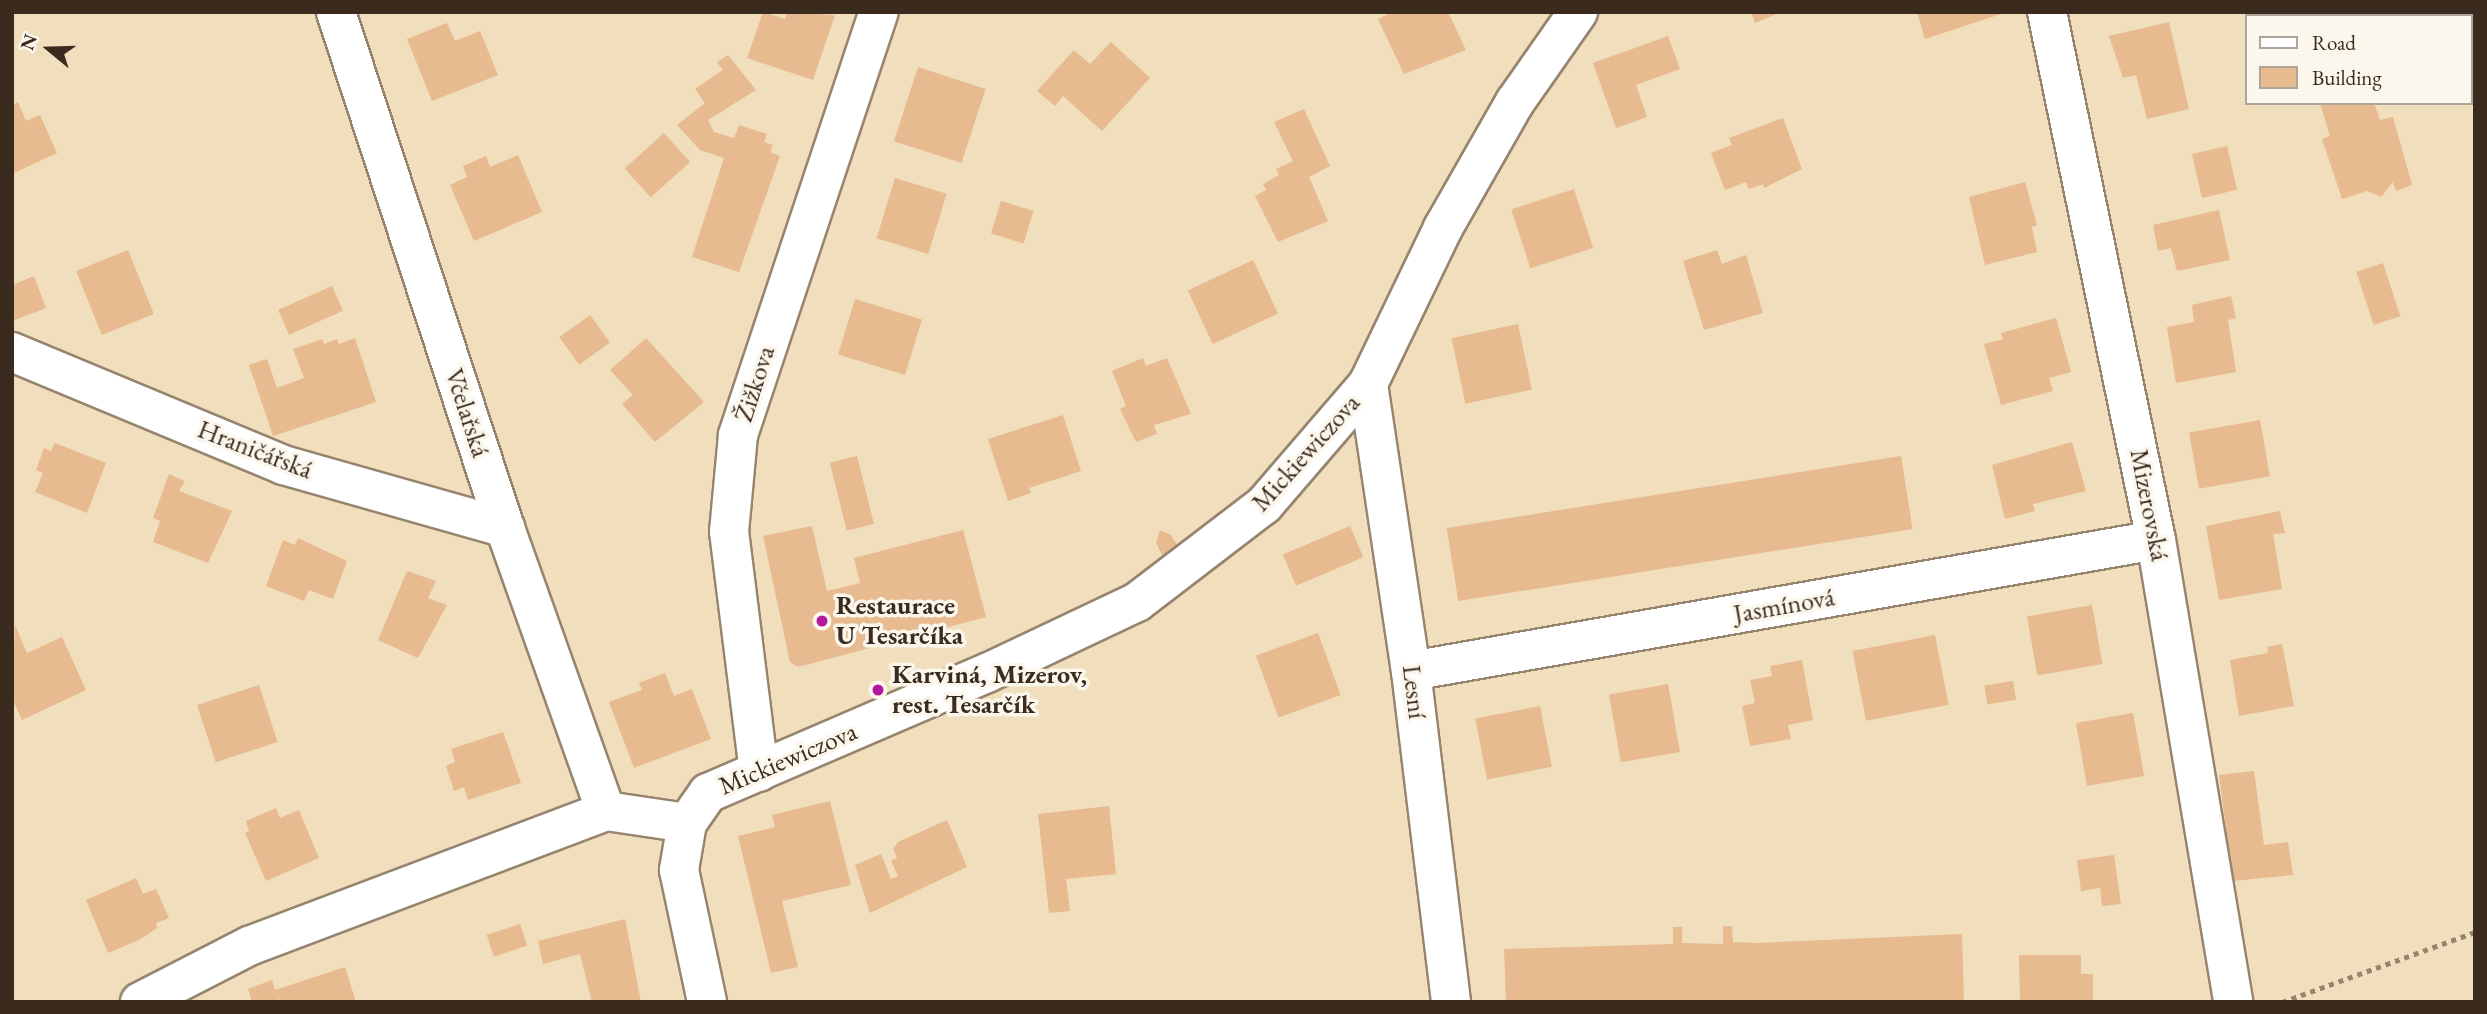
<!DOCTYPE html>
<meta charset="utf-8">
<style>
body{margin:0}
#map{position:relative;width:2487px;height:1014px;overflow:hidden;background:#f0debd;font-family:"EB Garamond",serif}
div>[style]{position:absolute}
.building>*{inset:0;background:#e7ba8f;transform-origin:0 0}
.path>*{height:4.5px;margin-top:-2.25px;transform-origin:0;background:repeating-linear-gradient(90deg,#96846e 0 5px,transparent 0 10px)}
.roads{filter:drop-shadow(2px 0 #96846e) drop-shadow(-2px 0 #96846e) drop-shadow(0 2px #96846e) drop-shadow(0 -2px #96846e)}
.street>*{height:38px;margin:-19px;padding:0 19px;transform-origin:19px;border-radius:19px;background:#fff}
.secondary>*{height:38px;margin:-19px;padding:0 19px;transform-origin:19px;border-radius:19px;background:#fff}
.dots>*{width:19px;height:19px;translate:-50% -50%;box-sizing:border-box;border:4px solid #fbf7ec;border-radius:50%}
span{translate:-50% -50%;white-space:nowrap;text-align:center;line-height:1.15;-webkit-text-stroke:7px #fbf7ec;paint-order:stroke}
.street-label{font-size:26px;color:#3b2a1e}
.poi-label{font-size:26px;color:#3b2a1e;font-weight:700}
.left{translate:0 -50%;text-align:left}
.frame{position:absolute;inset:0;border:14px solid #3b2a1e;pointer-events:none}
.legend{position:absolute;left:2245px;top:14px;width:228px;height:91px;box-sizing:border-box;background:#fbf7ec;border:2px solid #aea59a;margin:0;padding:9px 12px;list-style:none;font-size:21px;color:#3b2a1e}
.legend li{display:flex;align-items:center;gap:14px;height:35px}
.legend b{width:35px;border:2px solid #aea59a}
.north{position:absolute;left:14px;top:14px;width:70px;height:70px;-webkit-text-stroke:5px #fbf7ec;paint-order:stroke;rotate:289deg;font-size:19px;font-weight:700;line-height:28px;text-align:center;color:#3b2a1e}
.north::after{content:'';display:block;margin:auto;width:24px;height:32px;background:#3b2a1e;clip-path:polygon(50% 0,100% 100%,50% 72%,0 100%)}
</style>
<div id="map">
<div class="building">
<i style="clip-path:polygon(763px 12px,785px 19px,787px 12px,835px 15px,813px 80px,747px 58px)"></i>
<i style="clip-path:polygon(1393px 12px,1448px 12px,1466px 50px,1404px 74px,1378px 19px)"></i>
<i style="clip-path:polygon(1751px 12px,1781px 12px,1755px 23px)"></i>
<i style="clip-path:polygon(1917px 12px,2004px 12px,2004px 13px,1925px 39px)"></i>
<i style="clip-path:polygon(2169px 22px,2189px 109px,2147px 119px,2136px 75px,2123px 78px,2109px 36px)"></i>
<i style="clip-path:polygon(447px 23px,455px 41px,480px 31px,498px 75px,432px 101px,407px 39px)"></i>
<i style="clip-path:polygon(1668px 36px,1680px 69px,1636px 85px,1647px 117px,1616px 128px,1593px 63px)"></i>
<i style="clip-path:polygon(1111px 42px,1150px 78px,1102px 131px,1063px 96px,1055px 106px,1037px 91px,1074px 50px,1090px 64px)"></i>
<i style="clip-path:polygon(728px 55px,756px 90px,708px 120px,714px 132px,734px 138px,739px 125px,767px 134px,764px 142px,773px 145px,770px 152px,780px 156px,739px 272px,692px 257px,724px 158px,700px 150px,677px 125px,705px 103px,695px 89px,723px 70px,717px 62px)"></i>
<i style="left:918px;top:67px;width:71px;height:78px;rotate:18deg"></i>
<i style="clip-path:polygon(18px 102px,26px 121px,40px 115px,57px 153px,12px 174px,12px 105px)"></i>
<i style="clip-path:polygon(2320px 103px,2374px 103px,2380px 120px,2393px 117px,2412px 185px,2396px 191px,2393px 182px,2381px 197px,2367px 191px,2342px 199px,2322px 139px,2330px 136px)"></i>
<i style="clip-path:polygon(1304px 109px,1330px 166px,1309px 177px,1328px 221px,1278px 242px,1255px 196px,1266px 190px,1263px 184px,1279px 175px,1276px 169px,1293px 161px,1274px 122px)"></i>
<i style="clip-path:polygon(1783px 118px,1802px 169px,1764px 188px,1763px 184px,1749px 189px,1746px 182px,1725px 190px,1711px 153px,1732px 145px,1729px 138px)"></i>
<i style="left:664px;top:133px;width:39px;height:53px;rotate:48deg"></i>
<i style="left:2227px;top:146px;width:45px;height:36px;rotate:77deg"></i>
<i style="clip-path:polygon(518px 155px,542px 212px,474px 241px,450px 185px,467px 177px,463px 166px,486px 156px,490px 167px)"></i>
<i style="left:895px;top:178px;width:54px;height:63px;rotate:17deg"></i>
<i style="clip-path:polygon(2025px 182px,2037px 225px,2032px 227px,2037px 252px,1985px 265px,1969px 197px)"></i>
<i style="left:1574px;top:189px;width:62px;height:66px;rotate:72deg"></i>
<i style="left:1001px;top:201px;width:34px;height:34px;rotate:17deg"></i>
<i style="clip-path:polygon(2219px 210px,2230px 260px,2177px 271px,2171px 248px,2158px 251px,2153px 225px)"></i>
<i style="left:128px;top:250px;width:69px;height:56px;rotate:68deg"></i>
<i style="clip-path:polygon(1717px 250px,1722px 264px,1746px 255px,1763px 313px,1704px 330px,1683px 261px)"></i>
<i style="left:1253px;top:260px;width:59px;height:72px;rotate:65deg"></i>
<i style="left:2383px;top:263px;width:56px;height:28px;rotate:72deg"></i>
<i style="clip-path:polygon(34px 276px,46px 308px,12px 321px,12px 285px)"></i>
<i style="left:332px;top:286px;width:27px;height:59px;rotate:66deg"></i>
<i style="clip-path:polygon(2231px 296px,2236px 318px,2228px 320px,2236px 372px,2176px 383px,2167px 327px,2194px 322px,2192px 305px)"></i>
<i style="left:855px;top:299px;width:70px;height:58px;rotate:17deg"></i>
<i style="left:590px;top:315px;width:34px;height:38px;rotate:54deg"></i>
<i style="clip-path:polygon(2056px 318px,2071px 372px,2049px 378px,2053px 391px,2001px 405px,1984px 344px,2003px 339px,2001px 333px)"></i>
<i style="left:1518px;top:324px;width:67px;height:68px;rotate:78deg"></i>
<i style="clip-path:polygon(355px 338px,376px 402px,273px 436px,249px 365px,267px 359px,277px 388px,304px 378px,293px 349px,322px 339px,324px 344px,337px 339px,339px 344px)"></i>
<i style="clip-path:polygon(646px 338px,704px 402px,655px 442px,622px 404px,633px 395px,610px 370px)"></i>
<i style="clip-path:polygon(1143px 358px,1146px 366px,1167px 358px,1191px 414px,1154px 425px,1157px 434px,1136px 442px,1120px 409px,1126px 406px,1112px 371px)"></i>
<i style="clip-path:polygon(1063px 415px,1081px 471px,1029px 488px,1031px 493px,1008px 501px,988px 439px)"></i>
<i style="left:2260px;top:420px;width:57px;height:72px;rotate:80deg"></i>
<i style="clip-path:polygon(2072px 442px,2086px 491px,2033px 504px,2035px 511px,2005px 519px,1992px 465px)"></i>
<i style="clip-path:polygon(55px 443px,106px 463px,87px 513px,35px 492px,43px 473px,36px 470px,44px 448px,51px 451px)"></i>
<i style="left:857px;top:456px;width:70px;height:28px;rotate:76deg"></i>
<i style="left:1901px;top:456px;width:74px;height:460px;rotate:81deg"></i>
<i style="clip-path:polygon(169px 474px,185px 481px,179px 491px,232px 511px,208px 563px,153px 542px,160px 521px,153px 518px)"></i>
<i style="clip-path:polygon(2280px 511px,2285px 533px,2273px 534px,2282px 589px,2219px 600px,2206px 526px)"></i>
<i style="clip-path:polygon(812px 526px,827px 591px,860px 583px,854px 558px,963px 530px,986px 617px,798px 667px,790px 662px,763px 536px)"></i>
<i style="left:1350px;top:526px;width:34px;height:73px;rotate:67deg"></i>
<i style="clip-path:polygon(1160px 530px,1171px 535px,1180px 550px,1164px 559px,1156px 543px)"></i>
<i style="clip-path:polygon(298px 538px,347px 561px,333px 599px,309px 590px,304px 601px,266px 586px,283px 540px,295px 545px)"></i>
<i style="clip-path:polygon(407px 571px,436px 581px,428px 598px,447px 605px,418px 658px,378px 640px)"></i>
<i style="left:2092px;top:605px;width:60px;height:66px;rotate:80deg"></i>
<i style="clip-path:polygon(15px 625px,27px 653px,62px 637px,86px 690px,22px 720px,12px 698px)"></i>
<i style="left:1318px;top:633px;width:66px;height:66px;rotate:70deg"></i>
<i style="left:1935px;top:635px;width:71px;height:84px;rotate:79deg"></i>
<i style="clip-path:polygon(2282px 644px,2294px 706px,2239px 716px,2230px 660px,2268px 653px,2267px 647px)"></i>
<i style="clip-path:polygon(1802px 660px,1813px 720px,1788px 725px,1791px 739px,1750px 746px,1742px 706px,1755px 703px,1750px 680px,1772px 676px,1770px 666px)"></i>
<i style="clip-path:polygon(665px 673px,674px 696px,692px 689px,711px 739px,634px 768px,609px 702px,642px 690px,639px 683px)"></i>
<i style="left:2013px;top:681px;width:19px;height:29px;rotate:81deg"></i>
<i style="left:1668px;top:684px;width:69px;height:60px;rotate:80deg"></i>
<i style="left:259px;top:685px;width:60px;height:65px;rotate:72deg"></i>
<i style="left:1540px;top:706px;width:62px;height:66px;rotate:79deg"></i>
<i style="left:2133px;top:713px;width:64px;height:58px;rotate:80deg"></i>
<i style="clip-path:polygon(503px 732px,521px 783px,468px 800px,464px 787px,454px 791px,446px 766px,455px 762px,451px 749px)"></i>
<i style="clip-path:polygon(2254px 771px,2264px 845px,2288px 842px,2293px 875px,2233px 881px,2219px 775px)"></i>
<i style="clip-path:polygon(830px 801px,851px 885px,782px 901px,798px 967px,771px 973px,738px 836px,775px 827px,772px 815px)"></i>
<i style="clip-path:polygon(1109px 806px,1116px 874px,1066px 879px,1070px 911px,1049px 913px,1038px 814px)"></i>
<i style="clip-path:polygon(276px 808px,280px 818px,299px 810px,319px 858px,266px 881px,245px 833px,249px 831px,246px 821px)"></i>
<i style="clip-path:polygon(947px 820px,967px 867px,870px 913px,855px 865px,881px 854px,891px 879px,898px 876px,891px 861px,897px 858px,893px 849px,898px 842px)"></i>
<i style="clip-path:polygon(2114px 855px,2121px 904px,2102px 906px,2100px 888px,2081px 891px,2077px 860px)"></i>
<i style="clip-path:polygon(136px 878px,143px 894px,156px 889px,169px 918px,156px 923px,157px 928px,139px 940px,108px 953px,86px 900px)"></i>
<i style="clip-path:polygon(625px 919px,641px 1002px,592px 1002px,580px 954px,543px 964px,538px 941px)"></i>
<i style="left:520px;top:924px;width:23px;height:35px;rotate:72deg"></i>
<i style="clip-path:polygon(1723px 926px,1732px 926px,1733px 942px,1758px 943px,1962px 934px,1964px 1002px,1506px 1002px,1504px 949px,1673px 944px,1673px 927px,1682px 927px,1682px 943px,1723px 944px)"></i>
<i style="clip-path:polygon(2019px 955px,2081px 955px,2081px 974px,2093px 974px,2093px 1002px,2020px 1002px)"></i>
<i style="clip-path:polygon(345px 967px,356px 1002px,280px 1002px,277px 994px,279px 1002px,252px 1002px,248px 989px,272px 980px,275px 990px)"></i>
</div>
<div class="path">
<i style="left:2282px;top:1002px;width:205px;rotate:-19.9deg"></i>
</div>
<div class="roads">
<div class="street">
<i style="left:336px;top:12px;width:543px;rotate:71.87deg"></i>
<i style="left:505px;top:528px;width:300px;rotate:70.4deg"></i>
<i style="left:2047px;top:12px;width:539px;rotate:78.34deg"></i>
<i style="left:2156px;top:540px;width:468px;rotate:80.5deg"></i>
<i style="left:12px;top:352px;width:294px;rotate:22.6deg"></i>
<i style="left:283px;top:465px;width:231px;rotate:15.8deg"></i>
<i style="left:1368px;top:384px;width:290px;rotate:81.5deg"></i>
<i style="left:1411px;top:671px;width:333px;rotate:83.1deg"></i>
<i style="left:1411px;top:671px;width:756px;rotate:-9.97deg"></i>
<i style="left:759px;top:772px;width:242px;rotate:-97.1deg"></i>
<i style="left:729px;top:532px;width:97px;rotate:-84.7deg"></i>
<i style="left:738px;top:435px;width:446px;rotate:-71.6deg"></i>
<i style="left:140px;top:1002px;width:123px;rotate:-27.2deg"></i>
<i style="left:249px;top:946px;width:382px;rotate:-20.7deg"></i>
<i style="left:606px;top:811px;width:82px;rotate:8.4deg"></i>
<i style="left:687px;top:823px;width:37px;rotate:-55deg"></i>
<i style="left:708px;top:793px;width:304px;rotate:-23.3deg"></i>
<i style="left:987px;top:673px;width:166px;rotate:-25.3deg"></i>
<i style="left:1137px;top:602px;width:160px;rotate:-37.4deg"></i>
<i style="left:1264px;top:505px;width:160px;rotate:-49.3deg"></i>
<i style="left:1368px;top:384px;width:173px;rotate:-64.3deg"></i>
<i style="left:1443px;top:228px;width:145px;rotate:-60.3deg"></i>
<i style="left:1515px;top:102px;width:110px;rotate:-55deg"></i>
</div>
<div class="secondary">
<i style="left:687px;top:823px;width:48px;rotate:99.7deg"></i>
<i style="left:679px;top:870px;width:135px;rotate:78deg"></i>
</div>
</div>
<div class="dots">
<i style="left:822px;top:621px;background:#b5179e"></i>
<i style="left:878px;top:690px;background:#b5179e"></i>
</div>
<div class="street-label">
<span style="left:755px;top:384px;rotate:-72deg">Žižkova</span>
<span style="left:467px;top:413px;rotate:72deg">Včelařská</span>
<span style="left:255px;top:450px;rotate:21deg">Hraničářská</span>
<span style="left:1306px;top:453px;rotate:-48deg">Mickiewiczova</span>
<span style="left:2149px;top:505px;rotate:79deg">Mizerovská</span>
<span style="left:1784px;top:606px;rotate:-10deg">Jasmínová</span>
<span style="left:1414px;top:692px;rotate:83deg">Lesní</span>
<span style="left:788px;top:759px;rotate:-23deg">Mickiewiczova</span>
</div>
<div class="poi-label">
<span class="left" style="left:836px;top:621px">Restaurace<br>U Tesarčíka</span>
<span class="left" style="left:892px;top:690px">Karviná, Mizerov,<br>rest. Tesarčík</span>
</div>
<div class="frame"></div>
<ul class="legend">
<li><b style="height:9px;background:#fff"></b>Road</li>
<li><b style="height:19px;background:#e7ba8f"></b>Building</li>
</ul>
<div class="north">N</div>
</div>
